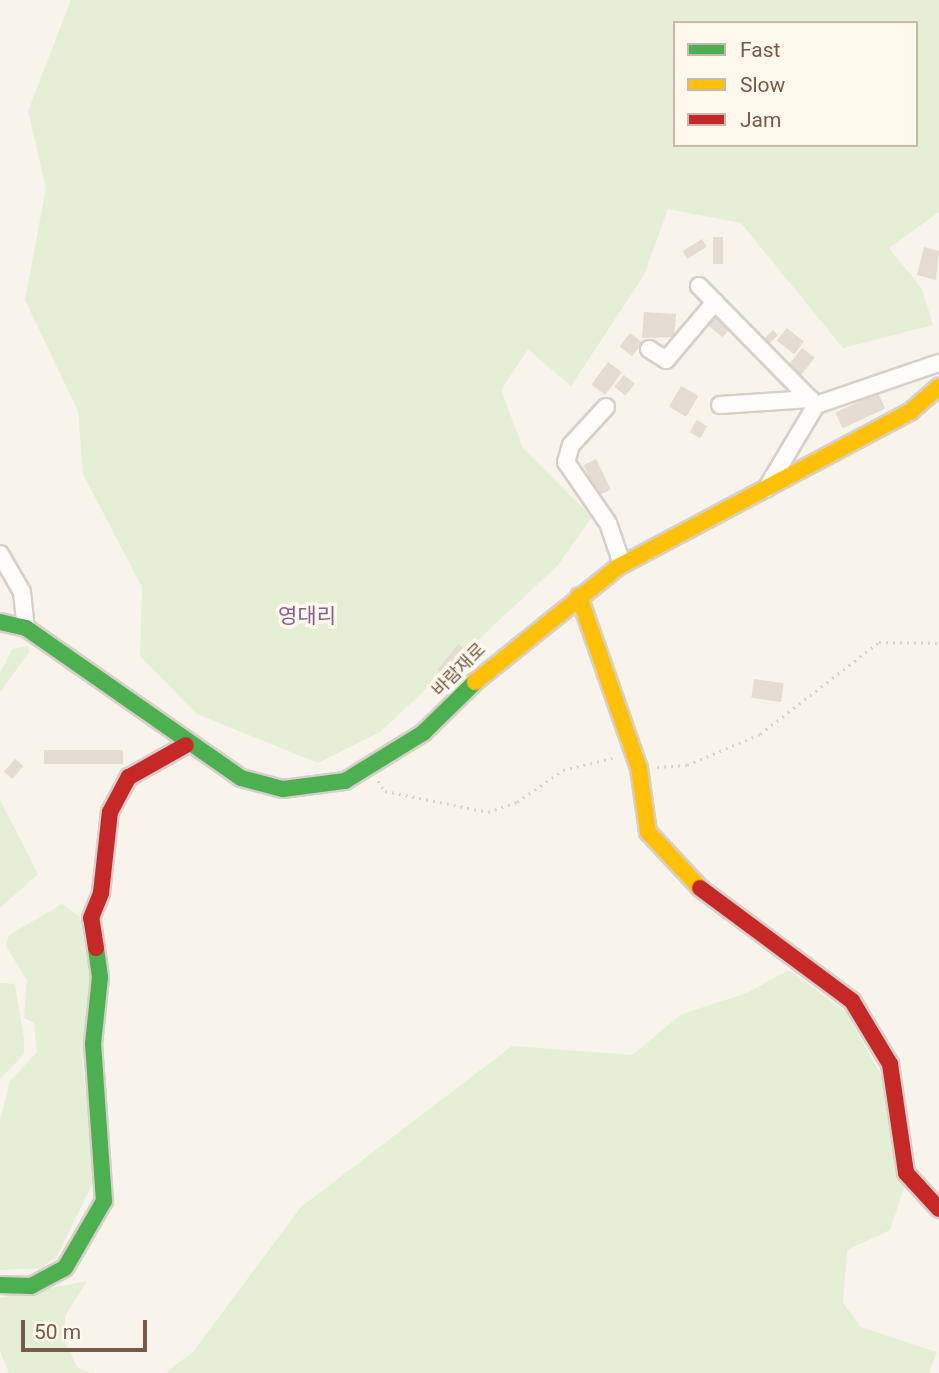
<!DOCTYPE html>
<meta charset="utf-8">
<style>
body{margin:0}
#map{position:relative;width:939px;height:1373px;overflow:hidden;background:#f8f3eb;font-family:Roboto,"Noto Sans KR",sans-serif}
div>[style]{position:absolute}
.green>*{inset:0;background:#e4efd6}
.building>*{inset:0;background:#e4dbd2;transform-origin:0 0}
.path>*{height:2.5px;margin-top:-1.25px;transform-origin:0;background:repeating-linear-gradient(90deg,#dad2cd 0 2px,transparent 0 7px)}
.roads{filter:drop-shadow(2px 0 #d7d0c9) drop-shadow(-2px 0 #d7d0c9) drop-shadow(0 2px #d7d0c9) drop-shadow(0 -2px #d7d0c9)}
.street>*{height:16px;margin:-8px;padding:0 8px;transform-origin:8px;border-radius:8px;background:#fefdfc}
.fast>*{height:16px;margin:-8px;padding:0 8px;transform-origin:8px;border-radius:8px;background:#4caf50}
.slow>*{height:16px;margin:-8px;padding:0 8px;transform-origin:8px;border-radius:8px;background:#ffc107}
.jam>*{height:16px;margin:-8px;padding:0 8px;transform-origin:8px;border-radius:8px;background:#c62828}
span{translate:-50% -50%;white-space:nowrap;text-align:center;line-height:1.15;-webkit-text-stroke:7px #fff8ed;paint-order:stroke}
.street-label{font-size:18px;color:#765b4a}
.quarter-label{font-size:21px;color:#836293}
.legend{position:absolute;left:673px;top:21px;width:245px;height:126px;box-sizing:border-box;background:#fff8ed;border:2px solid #c8b9ac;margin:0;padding:9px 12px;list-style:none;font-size:21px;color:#765b4a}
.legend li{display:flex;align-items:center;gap:14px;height:35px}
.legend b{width:35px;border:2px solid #c8b9ac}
.scale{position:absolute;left:21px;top:1320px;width:126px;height:32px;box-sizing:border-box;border:4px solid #765b4a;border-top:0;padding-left:9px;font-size:21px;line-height:24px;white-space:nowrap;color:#765b4a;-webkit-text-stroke:5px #fff8ed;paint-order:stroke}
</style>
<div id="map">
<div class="green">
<i style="clip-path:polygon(evenodd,71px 0,939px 0,939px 212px,889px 248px,922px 289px,933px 325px,843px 348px,741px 223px,668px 209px,644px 275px,571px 386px,528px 349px,501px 390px,523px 448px,592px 517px,558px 565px,380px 732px,318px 763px,197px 714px,140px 656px,142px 587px,83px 474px,78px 411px,25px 300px,46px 188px,28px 111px,71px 0,675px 23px,916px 23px,916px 145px,675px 145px,675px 23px)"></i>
<i style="clip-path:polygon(28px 646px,29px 652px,0 692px,0 673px,12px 649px)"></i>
<i style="clip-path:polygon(0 800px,38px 874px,0 908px)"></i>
<i style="clip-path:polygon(62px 904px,80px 917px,91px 981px,83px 1067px,95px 1178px,57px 1256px,41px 1268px,0 1270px,0 1121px,10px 1081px,37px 1052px,34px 1023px,24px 1018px,27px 980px,6px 946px,9px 935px)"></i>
<i style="clip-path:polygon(789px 970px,846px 1012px,882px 1077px,904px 1188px,890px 1230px,847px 1250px,843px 1303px,861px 1327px,937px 1352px,929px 1373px,165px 1373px,193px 1352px,301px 1207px,512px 1046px,632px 1055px,682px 1014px,747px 993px)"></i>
<i style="clip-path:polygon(0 983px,15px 984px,24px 1039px,24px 1054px,0 1079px)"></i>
<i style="clip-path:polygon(87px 1281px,65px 1316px,65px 1341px,77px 1367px,90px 1373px,9px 1373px,0 1351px,0 1298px)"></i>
</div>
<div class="building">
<i style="left:723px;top:237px;width:27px;height:10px;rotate:90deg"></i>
<i style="left:702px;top:239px;width:9px;height:23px;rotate:58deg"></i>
<i style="clip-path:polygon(924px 247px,939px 251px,936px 280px,917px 275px)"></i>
<i style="clip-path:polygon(644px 312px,676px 314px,674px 337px,642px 338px)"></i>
<i style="left:712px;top:314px;width:23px;height:11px;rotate:40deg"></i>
<i style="left:787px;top:328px;width:22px;height:16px;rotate:39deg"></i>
<i style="left:773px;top:330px;width:7px;height:15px;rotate:45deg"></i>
<i style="left:630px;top:333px;width:16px;height:17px;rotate:38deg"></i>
<i style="left:802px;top:348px;width:16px;height:26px;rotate:38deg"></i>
<i style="left:608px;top:362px;width:17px;height:28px;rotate:36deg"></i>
<i style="left:624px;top:375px;width:14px;height:15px;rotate:39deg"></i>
<i style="left:681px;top:386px;width:20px;height:24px;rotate:30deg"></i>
<i style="left:878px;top:393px;width:17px;height:47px;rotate:65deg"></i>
<i style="left:697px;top:420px;width:12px;height:14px;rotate:31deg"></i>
<i style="left:596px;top:459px;width:34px;height:14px;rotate:64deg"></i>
<i style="left:458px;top:644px;width:16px;height:33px;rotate:38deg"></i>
<i style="left:754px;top:679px;width:30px;height:19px;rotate:8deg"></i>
<i style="left:123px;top:750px;width:14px;height:79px;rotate:90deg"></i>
<i style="left:15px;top:759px;width:11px;height:17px;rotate:41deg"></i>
</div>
<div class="path">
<i style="left:657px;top:767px;width:30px;rotate:-4deg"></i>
<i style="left:687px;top:765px;width:79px;rotate:-23deg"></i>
<i style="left:760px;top:734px;width:150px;rotate:-37.7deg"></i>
<i style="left:879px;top:642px;width:60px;rotate:1deg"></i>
<i style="left:378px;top:781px;width:12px;rotate:55deg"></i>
<i style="left:385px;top:791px;width:105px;rotate:11.5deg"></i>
<i style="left:488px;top:812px;width:31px;rotate:-19deg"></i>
<i style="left:517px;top:802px;width:56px;rotate:-34.8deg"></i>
<i style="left:563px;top:770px;width:55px;rotate:-13.8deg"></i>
</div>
<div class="roads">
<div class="street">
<i style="left:699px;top:286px;width:167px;rotate:45.5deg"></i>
<i style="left:649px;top:349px;width:20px;rotate:33deg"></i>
<i style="left:666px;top:360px;width:76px;rotate:-49.8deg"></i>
<i style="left:720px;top:405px;width:91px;rotate:-3.8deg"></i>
<i style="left:606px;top:407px;width:52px;rotate:132.6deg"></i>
<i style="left:571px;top:445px;width:18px;rotate:106deg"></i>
<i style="left:566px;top:462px;width:74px;rotate:55.5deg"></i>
<i style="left:608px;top:523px;width:43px;rotate:71.1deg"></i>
<i style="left:766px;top:489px;width:98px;rotate:-59.2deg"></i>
<i style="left:816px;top:405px;width:130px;rotate:-18.9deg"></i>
<i style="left:0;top:554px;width:44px;rotate:59.9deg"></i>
<i style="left:22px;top:592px;width:36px;rotate:84deg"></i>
</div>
<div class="fast">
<i style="left:0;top:622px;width:27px;rotate:13deg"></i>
<i style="left:26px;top:628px;width:262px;rotate:34.9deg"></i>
<i style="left:241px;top:778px;width:43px;rotate:14.7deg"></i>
<i style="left:283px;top:789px;width:63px;rotate:-7.4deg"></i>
<i style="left:345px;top:781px;width:92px;rotate:-31.6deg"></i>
<i style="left:423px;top:733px;width:73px;rotate:-44.4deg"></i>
<i style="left:0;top:1285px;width:31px;rotate:2deg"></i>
<i style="left:31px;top:1286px;width:38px;rotate:-28deg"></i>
<i style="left:65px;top:1268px;width:78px;rotate:-59.8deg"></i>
<i style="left:104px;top:1201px;width:157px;rotate:-94deg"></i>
<i style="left:93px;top:1044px;width:67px;rotate:-84deg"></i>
<i style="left:100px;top:977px;width:29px;rotate:-98deg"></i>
</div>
<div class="slow">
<i style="left:579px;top:596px;width:182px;rotate:70.8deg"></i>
<i style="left:639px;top:768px;width:65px;rotate:82deg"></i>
<i style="left:648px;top:832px;width:76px;rotate:47.1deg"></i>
<i style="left:475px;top:682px;width:184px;rotate:-38.8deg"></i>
<i style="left:618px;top:567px;width:332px;rotate:-28deg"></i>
<i style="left:911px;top:411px;width:37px;rotate:-41deg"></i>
</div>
<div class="jam">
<i style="left:700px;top:888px;width:189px;rotate:36.6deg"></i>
<i style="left:852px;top:1001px;width:74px;rotate:58.9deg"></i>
<i style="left:890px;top:1064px;width:110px;rotate:81.6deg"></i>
<i style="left:906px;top:1173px;width:49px;rotate:47.5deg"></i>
<i style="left:96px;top:948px;width:30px;rotate:-99deg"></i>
<i style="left:91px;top:918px;width:27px;rotate:-68deg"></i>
<i style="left:101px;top:893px;width:81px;rotate:-83.7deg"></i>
<i style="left:110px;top:812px;width:40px;rotate:-62deg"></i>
<i style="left:129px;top:777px;width:65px;rotate:-29.3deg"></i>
</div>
</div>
<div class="street-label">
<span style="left:459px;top:670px;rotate:-45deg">바람재로</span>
</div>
<div class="quarter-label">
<span style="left:307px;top:616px">영대리</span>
</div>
<ul class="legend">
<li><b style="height:9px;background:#4caf50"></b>Fast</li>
<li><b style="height:9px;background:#ffc107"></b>Slow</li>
<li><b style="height:9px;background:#c62828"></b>Jam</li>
</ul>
<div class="scale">50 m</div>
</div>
